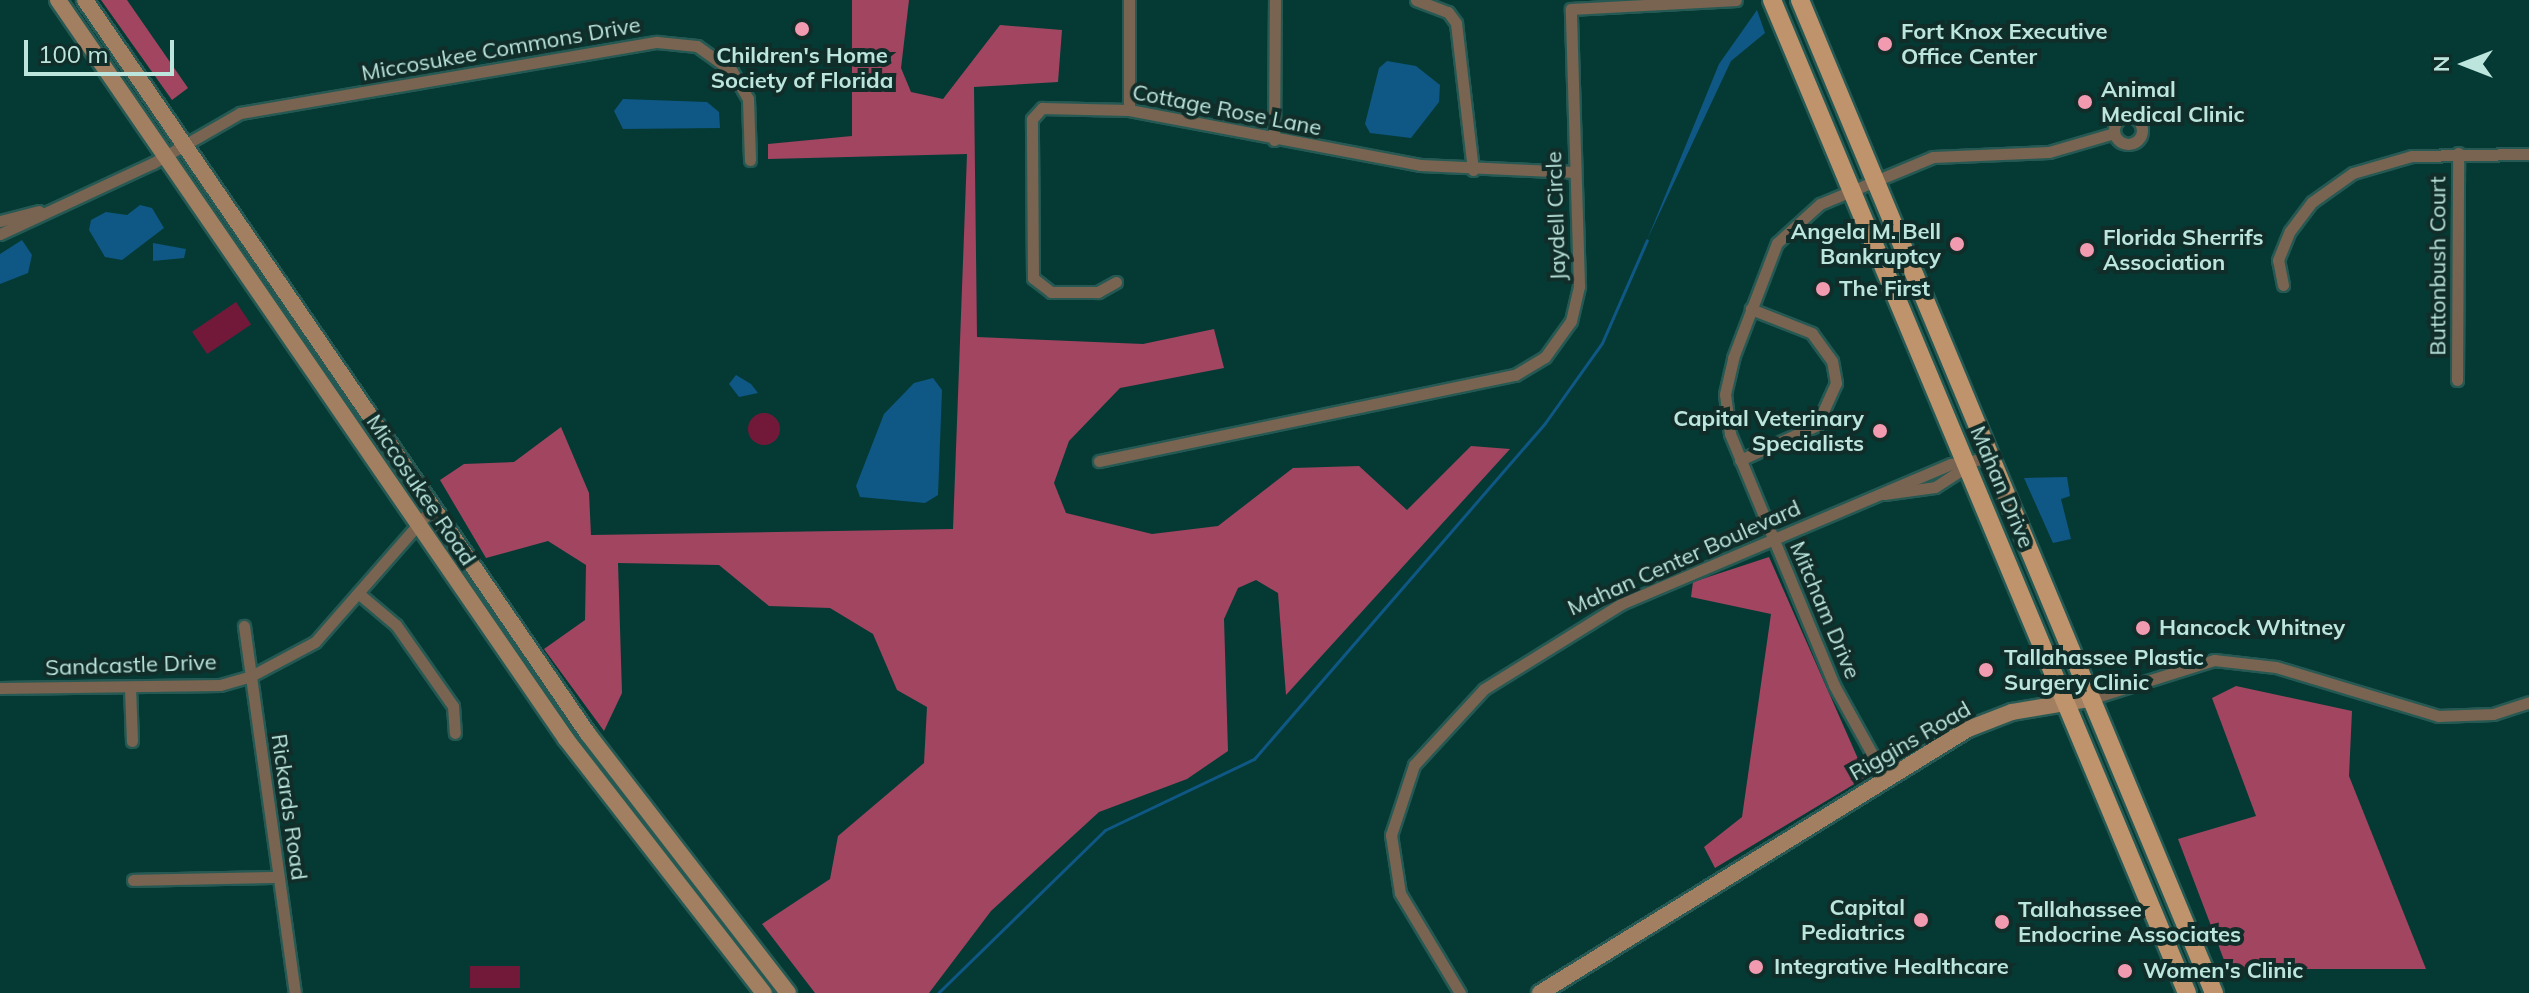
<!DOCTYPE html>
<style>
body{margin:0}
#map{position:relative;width:2529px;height:993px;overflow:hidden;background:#053a34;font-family:Mulish,sans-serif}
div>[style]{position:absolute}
.green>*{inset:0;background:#72193a;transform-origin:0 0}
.round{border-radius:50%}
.forest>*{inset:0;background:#a24561}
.water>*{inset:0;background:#0f5785}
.stream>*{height:3px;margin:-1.5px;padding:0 1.5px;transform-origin:1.5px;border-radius:1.5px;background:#0f5785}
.roads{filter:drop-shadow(2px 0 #265953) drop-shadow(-2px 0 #265953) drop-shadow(0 2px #265953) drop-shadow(0 -2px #265953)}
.street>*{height:11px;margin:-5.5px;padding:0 5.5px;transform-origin:5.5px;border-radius:5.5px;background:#796451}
.street>.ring{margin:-5.5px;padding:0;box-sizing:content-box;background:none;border:11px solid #796451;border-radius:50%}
.secondary>*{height:16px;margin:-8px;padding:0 8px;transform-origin:8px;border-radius:8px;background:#a17f60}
.primary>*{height:18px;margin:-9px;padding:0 9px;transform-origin:9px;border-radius:9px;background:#bf946c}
.dots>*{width:22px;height:22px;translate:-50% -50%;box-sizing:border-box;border:4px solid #112d29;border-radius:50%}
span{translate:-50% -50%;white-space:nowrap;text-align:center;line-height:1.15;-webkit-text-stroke:8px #112d29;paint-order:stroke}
.poi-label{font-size:22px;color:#bce5de;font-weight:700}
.left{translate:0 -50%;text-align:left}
.right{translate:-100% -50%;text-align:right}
.street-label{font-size:22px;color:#bce5de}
.north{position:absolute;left:2425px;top:24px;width:80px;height:80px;-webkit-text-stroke:6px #112d29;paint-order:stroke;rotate:270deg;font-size:22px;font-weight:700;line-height:32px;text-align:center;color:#bce5de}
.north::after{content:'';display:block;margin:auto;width:28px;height:36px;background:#bce5de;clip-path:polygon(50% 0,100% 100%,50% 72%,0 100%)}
.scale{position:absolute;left:24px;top:40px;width:150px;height:36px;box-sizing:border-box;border:4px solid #bce5de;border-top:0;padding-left:10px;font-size:24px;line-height:28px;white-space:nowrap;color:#bce5de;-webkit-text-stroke:6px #112d29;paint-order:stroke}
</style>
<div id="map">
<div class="green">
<i style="left:236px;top:302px;width:27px;height:53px;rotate:56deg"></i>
<i class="round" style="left:748px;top:413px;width:32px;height:32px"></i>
<i style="left:470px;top:966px;width:50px;height:22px"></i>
</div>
<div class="forest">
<i style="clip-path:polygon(101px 0,127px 0,188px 88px,172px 100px)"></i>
<i style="clip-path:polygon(852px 0,909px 0,901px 68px,911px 92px,943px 99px,1000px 25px,1062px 30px,1058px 82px,974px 87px,977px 337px,1143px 344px,1214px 329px,1224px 368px,1120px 388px,1069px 441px,1054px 483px,1066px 513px,1152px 534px,1218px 526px,1293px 468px,1359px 466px,1407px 510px,1471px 446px,1510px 449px,1286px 695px,1278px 593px,1256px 580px,1238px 588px,1224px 619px,1228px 751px,1187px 779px,1099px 812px,991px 911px,929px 993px,815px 993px,762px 924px,830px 879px,838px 836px,924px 763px,927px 707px,897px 690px,873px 634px,830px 608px,769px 606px,719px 565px,618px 563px,622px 693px,604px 731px,544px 649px,585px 620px,586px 565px,548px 541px,486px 558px,440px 480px,464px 464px,514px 462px,561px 427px,589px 493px,591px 535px,953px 529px,967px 154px,768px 159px,768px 144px,852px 136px)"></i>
<i style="clip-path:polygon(1769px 557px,1866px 777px,1715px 868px,1704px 847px,1742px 817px,1771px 614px,1691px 597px,1693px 582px)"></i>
<i style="clip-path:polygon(2236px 686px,2352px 711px,2349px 776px,2426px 969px,2248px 969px,2224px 960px,2178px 839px,2256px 816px,2212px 698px)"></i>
</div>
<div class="water">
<i style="clip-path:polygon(1757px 10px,1765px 33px,1731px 61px,1647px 240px,1719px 64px)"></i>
<i style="clip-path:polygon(1387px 61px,1416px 66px,1440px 85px,1439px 102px,1411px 138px,1370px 133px,1365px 124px,1379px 68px)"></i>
<i style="clip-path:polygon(623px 99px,707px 102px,719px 112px,720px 128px,623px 129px,614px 111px)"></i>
<i style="clip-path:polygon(140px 205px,152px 208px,164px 228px,122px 260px,105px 257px,89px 230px,91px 220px,106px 212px,127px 215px)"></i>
<i style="clip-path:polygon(22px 240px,32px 255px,28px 273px,0 284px,0 254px)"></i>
<i style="clip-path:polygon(153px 243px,186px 249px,184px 258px,153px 261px)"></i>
<i style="clip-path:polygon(736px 375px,751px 384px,758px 393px,739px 397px,729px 384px)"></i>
<i style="clip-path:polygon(933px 378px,942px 390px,938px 495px,925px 503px,860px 497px,856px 486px,884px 414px,914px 383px)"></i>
<i style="clip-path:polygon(2067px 477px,2070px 496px,2061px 499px,2071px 539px,2053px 543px,2024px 478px)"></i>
</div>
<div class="stream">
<i style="left:938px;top:993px;width:233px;rotate:-44.3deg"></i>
<i style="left:1105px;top:830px;width:165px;rotate:-25.5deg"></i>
<i style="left:1254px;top:759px;width:444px;rotate:-49.1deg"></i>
<i style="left:1545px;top:423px;width:98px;rotate:-54.5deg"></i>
<i style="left:1602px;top:343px;width:112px;rotate:-66.4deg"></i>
</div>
<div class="roads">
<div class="street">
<i style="left:1129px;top:0;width:110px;rotate:90deg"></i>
<i style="left:1416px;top:0;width:34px;rotate:21deg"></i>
<i style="left:1448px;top:12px;width:14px;rotate:54deg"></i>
<i style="left:1456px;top:23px;width:148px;rotate:83.4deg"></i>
<i class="ring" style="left:2114px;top:116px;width:17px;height:17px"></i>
<i style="left:1274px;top:140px;width:140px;rotate:-89.6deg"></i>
<i style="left:0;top:221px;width:40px;rotate:-14.4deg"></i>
<i style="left:0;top:234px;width:169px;rotate:-24.9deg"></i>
<i style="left:153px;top:163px;width:100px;rotate:-29.9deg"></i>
<i style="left:240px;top:113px;width:423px;rotate:-9.7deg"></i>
<i style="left:657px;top:42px;width:40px;rotate:5.7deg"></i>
<i style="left:697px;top:46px;width:43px;rotate:35.5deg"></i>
<i style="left:732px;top:71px;width:32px;rotate:60deg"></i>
<i style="left:748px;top:99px;width:61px;rotate:88.1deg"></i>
<i style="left:1116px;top:282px;width:21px;rotate:151deg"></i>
<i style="left:1098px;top:292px;width:47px;rotate:180deg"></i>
<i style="left:1051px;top:292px;width:23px;rotate:-142deg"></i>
<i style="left:1033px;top:278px;width:159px;rotate:-90.4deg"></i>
<i style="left:1032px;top:119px;width:15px;rotate:-48deg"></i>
<i style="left:1042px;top:108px;width:87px;rotate:1.3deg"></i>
<i style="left:1129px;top:110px;width:296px;rotate:10.7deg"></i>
<i style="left:1420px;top:165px;width:155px;rotate:2.6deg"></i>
<i style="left:2283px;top:285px;width:25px;rotate:-101deg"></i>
<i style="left:2278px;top:260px;width:31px;rotate:-68deg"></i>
<i style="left:2290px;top:231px;width:36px;rotate:-53deg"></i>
<i style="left:2312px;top:202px;width:50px;rotate:-35.3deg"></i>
<i style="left:2353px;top:173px;width:61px;rotate:-16.1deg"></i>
<i style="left:2412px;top:156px;width:117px;rotate:-1deg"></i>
<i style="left:2457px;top:380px;width:227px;rotate:-89.7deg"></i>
<i style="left:1740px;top:460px;width:85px;rotate:-24.4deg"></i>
<i style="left:1817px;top:425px;width:46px;rotate:-65.7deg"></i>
<i style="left:1836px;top:383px;width:22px;rotate:-100deg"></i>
<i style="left:1832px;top:361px;width:34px;rotate:-126deg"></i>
<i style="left:1812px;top:333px;width:66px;rotate:-158.5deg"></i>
<i style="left:1099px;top:461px;width:425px;rotate:-11.7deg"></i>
<i style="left:1515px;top:375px;width:35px;rotate:-31deg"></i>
<i style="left:1545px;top:357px;width:44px;rotate:-54.2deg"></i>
<i style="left:1571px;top:321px;width:36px;rotate:-77deg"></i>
<i style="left:1579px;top:286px;width:277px;rotate:-91.7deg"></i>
<i style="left:1571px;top:9px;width:165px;rotate:-3.1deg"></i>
<i style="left:1884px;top:494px;width:51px;rotate:-7.8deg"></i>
<i style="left:1935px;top:487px;width:38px;rotate:-33deg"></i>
<i style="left:358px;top:593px;width:50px;rotate:40.1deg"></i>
<i style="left:396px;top:625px;width:99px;rotate:54.9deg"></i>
<i style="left:453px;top:706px;width:27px;rotate:86deg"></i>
<i style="left:244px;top:626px;width:371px;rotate:82.1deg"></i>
<i style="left:130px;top:687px;width:54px;rotate:87.9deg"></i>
<i style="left:0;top:688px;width:220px;rotate:-0.8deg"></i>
<i style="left:220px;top:685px;width:32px;rotate:-16deg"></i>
<i style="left:251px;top:676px;width:72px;rotate:-28deg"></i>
<i style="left:315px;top:642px;width:179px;rotate:-48.8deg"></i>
<i style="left:2090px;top:699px;width:130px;rotate:-17.5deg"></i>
<i style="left:2214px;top:660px;width:62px;rotate:6.4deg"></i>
<i style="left:2276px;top:667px;width:169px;rotate:16.8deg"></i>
<i style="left:2438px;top:716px;width:55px;rotate:-2.1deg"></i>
<i style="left:2493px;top:714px;width:38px;rotate:-18deg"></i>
<i style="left:1886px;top:779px;width:107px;rotate:-119deg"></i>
<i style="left:1834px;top:685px;width:272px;rotate:-112.5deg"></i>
<i style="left:1730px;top:434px;width:40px;rotate:-97.1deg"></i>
<i style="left:1725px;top:394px;width:37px;rotate:-77deg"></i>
<i style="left:1733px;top:358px;width:123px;rotate:-69.1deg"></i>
<i style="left:1777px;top:243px;width:58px;rotate:-42.2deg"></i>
<i style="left:1820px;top:204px;width:122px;rotate:-22.6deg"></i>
<i style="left:1933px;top:157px;width:116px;rotate:-2.5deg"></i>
<i style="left:2049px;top:152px;width:68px;rotate:-16.3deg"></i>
<i style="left:133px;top:880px;width:145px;rotate:-1.2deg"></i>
<i style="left:1460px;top:993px;width:117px;rotate:-121deg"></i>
<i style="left:1400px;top:893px;width:59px;rotate:-98.8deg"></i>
<i style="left:1391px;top:835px;width:74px;rotate:-71.8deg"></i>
<i style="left:1414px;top:765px;width:103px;rotate:-47.4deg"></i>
<i style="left:1484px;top:689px;width:161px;rotate:-31.8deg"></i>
<i style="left:1621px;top:604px;width:358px;rotate:-23deg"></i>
<i style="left:1951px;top:464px;width:39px;rotate:-9deg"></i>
</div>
<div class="secondary">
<i style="left:58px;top:0;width:897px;rotate:55.49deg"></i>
<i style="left:566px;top:739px;width:322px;rotate:52.1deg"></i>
<i style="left:85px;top:0;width:890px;rotate:55.58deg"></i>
<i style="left:588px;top:734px;width:327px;rotate:52.3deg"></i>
<i style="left:1540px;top:993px;width:503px;rotate:-31.67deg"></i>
<i style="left:1968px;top:729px;width:47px;rotate:-21.1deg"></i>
<i style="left:2012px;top:712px;width:79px;rotate:-9.5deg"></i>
</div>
<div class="primary">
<i style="left:1772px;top:0;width:1076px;rotate:67.32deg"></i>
<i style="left:1800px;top:0;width:1076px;rotate:67.37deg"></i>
</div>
</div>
<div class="dots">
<i style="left:802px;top:29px;background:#f29ab0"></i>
<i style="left:1885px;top:44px;background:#f29ab0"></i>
<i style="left:2085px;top:102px;background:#f29ab0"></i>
<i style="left:1957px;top:244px;background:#f29ab0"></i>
<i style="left:2087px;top:250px;background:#f29ab0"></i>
<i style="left:1823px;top:289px;background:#f29ab0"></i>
<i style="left:1880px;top:431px;background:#f29ab0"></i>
<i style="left:2143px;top:628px;background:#f29ab0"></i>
<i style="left:1986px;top:670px;background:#f29ab0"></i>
<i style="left:1921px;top:920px;background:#f29ab0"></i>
<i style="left:2002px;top:922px;background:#f29ab0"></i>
<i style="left:1756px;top:967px;background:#f29ab0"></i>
<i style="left:2125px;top:971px;background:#f29ab0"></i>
</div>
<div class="poi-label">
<span class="left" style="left:1901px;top:44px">Fort Knox Executive<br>Office Center</span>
<span style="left:802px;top:68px">Children's Home<br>Society of Florida</span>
<span class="left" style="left:2101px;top:102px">Animal<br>Medical Clinic</span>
<span class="right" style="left:1941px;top:244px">Angela M. Bell<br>Bankruptcy</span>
<span class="left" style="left:2103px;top:250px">Florida Sherrifs<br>Association</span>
<span class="left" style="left:1839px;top:289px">The First</span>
<span class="right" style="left:1864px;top:431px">Capital Veterinary<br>Specialists</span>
<span class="left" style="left:2159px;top:628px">Hancock Whitney</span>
<span class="left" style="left:2004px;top:670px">Tallahassee Plastic<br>Surgery Clinic</span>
<span class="right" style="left:1905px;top:920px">Capital<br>Pediatrics</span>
<span class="left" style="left:2018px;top:922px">Tallahassee<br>Endocrine Associates</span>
<span class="left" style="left:1774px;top:967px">Integrative Healthcare</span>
<span class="left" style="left:2143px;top:971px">Women's Clinic</span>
</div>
<div class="street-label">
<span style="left:501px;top:49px;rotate:-10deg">Miccosukee Commons Drive</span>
<span style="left:1227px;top:110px;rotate:11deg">Cottage Rose Lane</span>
<span style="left:1556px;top:216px;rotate:-92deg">Jaydell Circle</span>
<span style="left:2438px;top:266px;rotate:-90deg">Buttonbush Court</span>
<span style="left:2002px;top:487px;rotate:67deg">Mahan Drive</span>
<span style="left:421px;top:490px;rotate:56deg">Miccosukee Road</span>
<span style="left:1684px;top:558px;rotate:-24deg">Mahan Center Boulevard</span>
<span style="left:1825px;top:610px;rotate:67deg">Mitcham Drive</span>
<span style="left:131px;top:665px;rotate:-2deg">Sandcastle Drive</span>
<span style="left:1910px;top:741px;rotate:-30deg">Riggins Road</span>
<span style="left:289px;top:807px;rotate:82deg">Rickards Road</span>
</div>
<div class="north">N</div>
<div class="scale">100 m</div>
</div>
